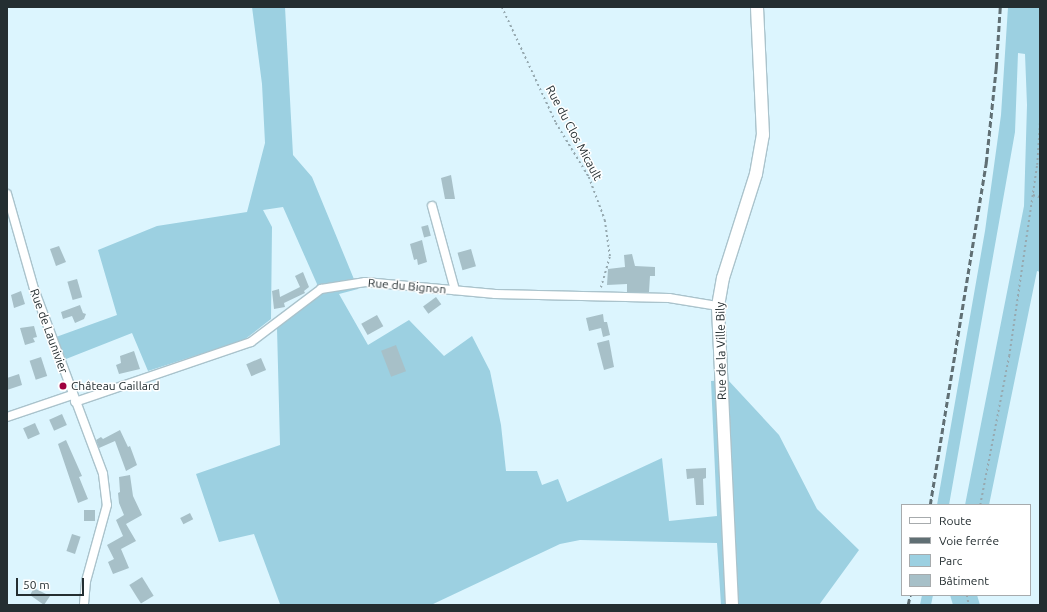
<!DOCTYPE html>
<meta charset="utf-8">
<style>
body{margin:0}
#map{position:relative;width:1047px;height:612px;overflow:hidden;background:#dcf5fe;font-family:Ubuntu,sans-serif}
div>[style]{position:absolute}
.green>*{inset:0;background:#9cd0e1}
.building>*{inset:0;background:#a7c0c8;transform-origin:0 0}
.path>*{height:1.5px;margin-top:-0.75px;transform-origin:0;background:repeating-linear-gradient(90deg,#96a9b0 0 2px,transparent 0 5px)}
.roads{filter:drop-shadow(1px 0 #aac3cc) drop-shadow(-1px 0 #aac3cc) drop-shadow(0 1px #aac3cc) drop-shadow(0 -1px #aac3cc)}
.street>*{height:8px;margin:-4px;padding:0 4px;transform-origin:4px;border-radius:4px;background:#fff}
.secondary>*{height:12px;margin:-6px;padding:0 6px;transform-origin:6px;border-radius:6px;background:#fff}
.rail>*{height:2.5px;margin-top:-1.25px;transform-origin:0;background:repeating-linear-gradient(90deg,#606f74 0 6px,transparent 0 9px)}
.dots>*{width:11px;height:11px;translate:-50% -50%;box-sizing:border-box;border:2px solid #fff;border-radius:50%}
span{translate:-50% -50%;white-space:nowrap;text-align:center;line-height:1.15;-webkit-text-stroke:3px #fff;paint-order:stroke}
.street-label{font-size:12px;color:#242e31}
.poi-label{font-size:12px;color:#242e31}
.left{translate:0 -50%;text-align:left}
.frame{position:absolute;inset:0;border:8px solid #242e31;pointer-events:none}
.legend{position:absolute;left:901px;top:504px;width:130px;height:92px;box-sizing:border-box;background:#fff;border:1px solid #a7abad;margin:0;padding:5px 7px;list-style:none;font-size:12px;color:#242e31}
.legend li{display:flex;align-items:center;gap:8px;height:20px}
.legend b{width:20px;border:1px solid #a7abad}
.scale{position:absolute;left:16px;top:578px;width:68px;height:18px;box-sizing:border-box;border:2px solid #242e31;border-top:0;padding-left:5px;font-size:12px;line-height:14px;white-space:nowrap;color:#242e31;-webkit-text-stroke:3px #fff;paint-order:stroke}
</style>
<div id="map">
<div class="green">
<i style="clip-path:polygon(252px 7px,285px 7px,293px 155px,312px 177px,358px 289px,339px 294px,368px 345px,409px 320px,444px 356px,472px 336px,490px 371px,501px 425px,506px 471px,537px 471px,542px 485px,558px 479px,567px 502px,662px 458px,669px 521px,717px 516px,711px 381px,728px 380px,779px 435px,817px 509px,859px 550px,819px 605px,721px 605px,717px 543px,580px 540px,560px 544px,431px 605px,279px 605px,280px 604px,254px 534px,219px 542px,196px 474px,280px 445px,277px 328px,315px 299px,317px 284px,283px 207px,263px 210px,272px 227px,271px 319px,244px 340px,148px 371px,132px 333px,66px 359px,56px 337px,117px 315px,98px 250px,157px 226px,247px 212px,265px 143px,262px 84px)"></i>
<i style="clip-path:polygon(1008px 7px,1040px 7px,1040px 272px,1037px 271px,989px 505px,965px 505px,1024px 206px,1027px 105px,1025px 54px,1018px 53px,1015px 132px,949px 505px,937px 505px,985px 231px,1001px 115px)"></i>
<i style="clip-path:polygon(922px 595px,933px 595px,931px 605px,920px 605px)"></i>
<i style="clip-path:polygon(950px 595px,977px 595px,980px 605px,953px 605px)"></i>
</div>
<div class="building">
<i style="clip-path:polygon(451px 175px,455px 199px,445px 199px,441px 178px)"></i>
<i style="left:428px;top:225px;width:11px;height:7px;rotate:75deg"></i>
<i style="clip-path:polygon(422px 240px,427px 262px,418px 265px,417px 259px,414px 260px,410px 244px)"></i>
<i style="clip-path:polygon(59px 246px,66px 262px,56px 266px,50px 249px)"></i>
<i style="left:471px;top:249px;width:18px;height:14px;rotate:74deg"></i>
<i style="clip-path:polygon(632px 254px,635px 266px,655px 267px,655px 276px,650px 276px,649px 292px,627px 292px,627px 284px,607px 285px,608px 269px,625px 267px,624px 255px)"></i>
<i style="clip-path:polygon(303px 272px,309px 287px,304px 291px,305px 293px,284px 303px,285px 307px,274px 309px,272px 291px,279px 289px,280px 297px,300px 287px,295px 276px)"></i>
<i style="left:77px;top:279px;width:19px;height:10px;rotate:74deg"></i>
<i style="clip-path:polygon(21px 291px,25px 304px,14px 308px,11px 295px)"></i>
<i style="left:436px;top:297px;width:9px;height:16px;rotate:54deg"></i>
<i style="clip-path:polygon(80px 305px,83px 313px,86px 314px,84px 319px,75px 323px,72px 316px,63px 319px,61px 312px)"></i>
<i style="clip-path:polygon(603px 314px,604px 322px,607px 322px,610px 335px,603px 337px,601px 328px,589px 331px,586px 318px)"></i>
<i style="left:377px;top:315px;width:13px;height:18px;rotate:61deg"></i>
<i style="clip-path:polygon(34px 326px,37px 337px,33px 338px,35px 342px,25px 345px,20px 328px)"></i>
<i style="clip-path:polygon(609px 340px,614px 367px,604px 370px,597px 343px)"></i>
<i style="left:396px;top:345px;width:28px;height:16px;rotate:69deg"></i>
<i style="clip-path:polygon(134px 351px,140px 369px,119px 374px,116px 365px,121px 363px,120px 356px)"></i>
<i style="left:41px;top:357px;width:20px;height:12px;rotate:72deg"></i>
<i style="left:261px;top:358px;width:13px;height:16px;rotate:67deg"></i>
<i style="clip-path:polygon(19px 374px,22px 385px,7px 390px,7px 378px)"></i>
<i style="left:62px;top:414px;width:12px;height:14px;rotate:66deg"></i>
<i style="left:35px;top:423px;width:12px;height:13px;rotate:66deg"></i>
<i style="clip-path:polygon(120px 430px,128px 447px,130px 446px,137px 465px,126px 471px,115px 441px,99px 448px,96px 440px,101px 437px,103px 439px)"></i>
<i style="clip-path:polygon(66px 440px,82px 476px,79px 477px,88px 499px,78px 503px,58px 444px)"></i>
<i style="clip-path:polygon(706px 468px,706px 478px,703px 479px,704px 505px,696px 505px,694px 478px,687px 479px,686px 469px)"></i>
<i style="clip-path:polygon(130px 475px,133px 496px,142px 515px,126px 524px,136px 541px,121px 549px,129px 568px,113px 574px,108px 562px,114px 559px,107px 545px,123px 536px,116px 520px,124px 515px,119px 503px,118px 493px,120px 492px,119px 477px)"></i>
<i style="left:84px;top:510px;width:11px;height:11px"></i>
<i style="left:190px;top:513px;width:7px;height:11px;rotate:63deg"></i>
<i style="left:72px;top:534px;width:9px;height:18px;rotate:18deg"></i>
<i style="left:142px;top:577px;width:22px;height:15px;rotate:58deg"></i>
<i style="clip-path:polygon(34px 588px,50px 596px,44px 605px,30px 595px)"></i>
</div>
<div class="path">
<i style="left:502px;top:7px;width:128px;rotate:65deg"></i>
<i style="left:556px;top:123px;width:63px;rotate:58.6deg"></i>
<i style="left:589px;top:177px;width:46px;rotate:69.6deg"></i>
<i style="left:605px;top:220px;width:37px;rotate:82deg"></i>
<i style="left:610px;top:257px;width:32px;rotate:106deg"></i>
<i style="left:1033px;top:195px;width:7px;rotate:16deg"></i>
<i style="left:980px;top:505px;width:152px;rotate:-79deg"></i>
<i style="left:1009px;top:356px;width:193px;rotate:-81.7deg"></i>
<i style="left:1037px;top:165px;width:48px;rotate:-86.4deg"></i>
<i style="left:967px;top:595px;width:10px;rotate:79deg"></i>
</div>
<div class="roads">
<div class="street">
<i style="left:7px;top:194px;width:99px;rotate:74.1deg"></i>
<i style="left:34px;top:289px;width:197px;rotate:69.5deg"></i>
<i style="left:103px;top:474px;width:31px;rotate:83deg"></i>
<i style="left:107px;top:505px;width:79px;rotate:105.4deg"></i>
<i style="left:86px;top:581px;width:24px;rotate:95deg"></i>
<i style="left:432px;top:206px;width:87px;rotate:74.7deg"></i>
<i style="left:75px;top:402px;width:186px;rotate:-18.8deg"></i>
<i style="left:251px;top:342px;width:88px;rotate:-37.1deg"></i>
<i style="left:321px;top:289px;width:45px;rotate:-9deg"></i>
<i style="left:365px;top:282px;width:131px;rotate:5.3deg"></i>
<i style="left:495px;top:294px;width:174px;rotate:1.3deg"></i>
<i style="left:669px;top:298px;width:50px;rotate:9.3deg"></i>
<i style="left:7px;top:417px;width:69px;rotate:-18.7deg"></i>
</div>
<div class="secondary">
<i style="left:732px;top:605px;width:299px;rotate:-92.7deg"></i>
<i style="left:718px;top:306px;width:28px;rotate:-80deg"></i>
<i style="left:723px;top:278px;width:109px;rotate:-72.4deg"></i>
<i style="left:756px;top:174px;width:40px;rotate:-80deg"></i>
<i style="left:763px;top:135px;width:128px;rotate:-92.7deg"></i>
</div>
</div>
<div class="rail">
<i style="left:930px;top:505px;width:347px;rotate:-80.7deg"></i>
<i style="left:986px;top:163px;width:96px;rotate:-84deg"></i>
<i style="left:996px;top:68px;width:61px;rotate:-86.2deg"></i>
<i style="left:908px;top:605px;width:10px;rotate:-79deg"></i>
</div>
<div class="dots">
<i style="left:63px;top:386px;background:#a0013f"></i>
</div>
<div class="street-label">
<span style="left:574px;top:133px;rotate:62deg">Rue du Clos Micault</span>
<span style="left:407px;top:286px;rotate:5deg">Rue du Bignon</span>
<span style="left:49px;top:331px;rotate:70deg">Rue de Launivier</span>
<span style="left:721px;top:351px;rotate:-91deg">Rue de la Ville Bily</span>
</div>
<div class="poi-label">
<span class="left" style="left:71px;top:386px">Château Gaillard</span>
</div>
<div class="frame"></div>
<ul class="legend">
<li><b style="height:5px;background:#fff"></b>Route</li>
<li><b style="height:5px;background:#606f74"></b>Voie ferrée</li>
<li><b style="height:11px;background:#9cd0e1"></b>Parc</li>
<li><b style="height:11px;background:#a7c0c8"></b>Bâtiment</li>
</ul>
<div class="scale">50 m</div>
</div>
